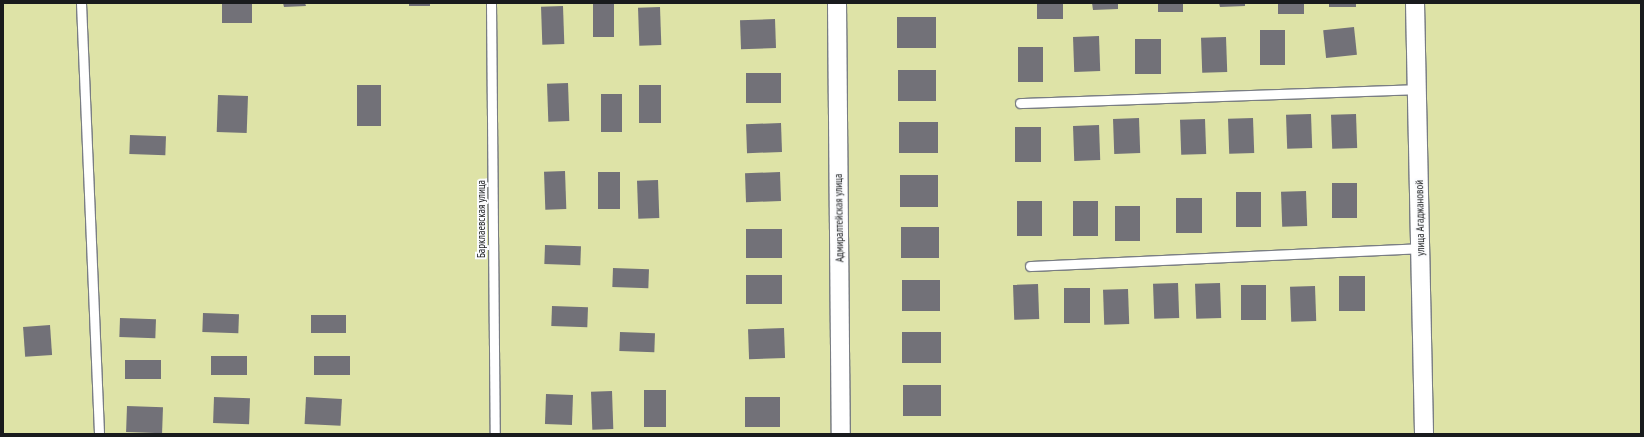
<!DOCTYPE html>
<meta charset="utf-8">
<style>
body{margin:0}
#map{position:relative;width:1644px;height:437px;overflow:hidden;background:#eaeff6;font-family:"PT Sans Narrow",sans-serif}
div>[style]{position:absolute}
.green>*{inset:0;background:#dee3a7;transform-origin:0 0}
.building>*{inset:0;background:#727178;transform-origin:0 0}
.roads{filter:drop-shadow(1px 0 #797d83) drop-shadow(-1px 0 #797d83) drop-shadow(0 1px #797d83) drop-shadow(0 -1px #797d83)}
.service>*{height:9px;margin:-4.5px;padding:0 4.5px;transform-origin:4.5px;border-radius:4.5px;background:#fff}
.minor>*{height:18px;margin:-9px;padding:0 9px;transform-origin:9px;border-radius:9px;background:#fff}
span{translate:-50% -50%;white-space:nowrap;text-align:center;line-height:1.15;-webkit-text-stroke:4px #fbfcfe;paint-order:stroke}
.street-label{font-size:11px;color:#191b1d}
.frame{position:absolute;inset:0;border:4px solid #191b1d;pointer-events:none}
</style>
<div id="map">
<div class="green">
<i style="left:3px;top:3px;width:1638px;height:431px"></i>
</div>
<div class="building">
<i style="left:222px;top:3px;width:30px;height:20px"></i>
<i style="clip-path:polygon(283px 3px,305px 3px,306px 6px,284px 7px)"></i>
<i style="left:409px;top:3px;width:21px;height:3px"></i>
<i style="left:593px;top:3px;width:21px;height:34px"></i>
<i style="left:1037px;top:3px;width:26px;height:16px"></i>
<i style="clip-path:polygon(1092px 3px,1118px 3px,1118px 9px,1093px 10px)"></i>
<i style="left:1158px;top:3px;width:25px;height:9px"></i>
<i style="clip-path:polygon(1219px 3px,1245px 3px,1245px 6px,1220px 7px)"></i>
<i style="left:1278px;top:3px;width:26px;height:11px"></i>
<i style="left:1329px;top:3px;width:27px;height:4px"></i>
<i style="left:563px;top:6px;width:38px;height:22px;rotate:88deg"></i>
<i style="left:660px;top:7px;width:38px;height:22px;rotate:88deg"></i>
<i style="left:936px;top:17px;width:31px;height:39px;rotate:90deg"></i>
<i style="left:775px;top:19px;width:29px;height:35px;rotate:88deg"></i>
<i style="left:1354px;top:27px;width:28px;height:31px;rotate:84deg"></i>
<i style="left:1260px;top:30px;width:25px;height:35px"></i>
<i style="left:1099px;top:36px;width:35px;height:26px;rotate:88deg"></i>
<i style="left:1226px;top:37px;width:35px;height:25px;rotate:88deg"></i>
<i style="left:1135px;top:39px;width:26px;height:35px"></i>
<i style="left:1018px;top:47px;width:25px;height:35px"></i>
<i style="left:898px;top:70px;width:38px;height:31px"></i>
<i style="left:746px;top:73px;width:35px;height:30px"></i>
<i style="left:568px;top:83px;width:38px;height:21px;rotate:88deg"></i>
<i style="left:357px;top:85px;width:24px;height:41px"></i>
<i style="left:639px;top:85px;width:22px;height:38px"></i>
<i style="left:601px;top:94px;width:21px;height:38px"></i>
<i style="left:218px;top:95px;width:30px;height:37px;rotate:2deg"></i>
<i style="left:1311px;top:114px;width:34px;height:25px;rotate:88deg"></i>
<i style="left:1356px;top:114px;width:34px;height:25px;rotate:88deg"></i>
<i style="left:1139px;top:118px;width:35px;height:26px;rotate:88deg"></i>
<i style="left:1253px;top:118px;width:35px;height:25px;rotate:88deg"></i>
<i style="left:1205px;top:119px;width:35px;height:25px;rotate:88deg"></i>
<i style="left:938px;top:122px;width:31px;height:39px;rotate:90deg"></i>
<i style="left:781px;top:123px;width:29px;height:35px;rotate:88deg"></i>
<i style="left:1099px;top:125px;width:35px;height:26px;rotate:88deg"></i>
<i style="left:1041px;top:127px;width:35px;height:26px;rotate:90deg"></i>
<i style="left:130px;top:135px;width:36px;height:19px;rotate:2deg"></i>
<i style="left:565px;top:171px;width:38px;height:21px;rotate:88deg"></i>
<i style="left:620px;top:172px;width:37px;height:22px;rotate:90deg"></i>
<i style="left:780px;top:172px;width:29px;height:35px;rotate:88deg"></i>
<i style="left:900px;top:175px;width:38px;height:32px"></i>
<i style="left:658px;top:180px;width:38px;height:21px;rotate:88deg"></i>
<i style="left:1332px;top:183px;width:25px;height:35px"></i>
<i style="left:1306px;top:191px;width:35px;height:25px;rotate:88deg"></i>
<i style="left:1236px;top:192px;width:25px;height:35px"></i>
<i style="left:1176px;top:198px;width:26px;height:35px"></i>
<i style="left:1017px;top:201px;width:25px;height:35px"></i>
<i style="left:1073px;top:201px;width:25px;height:35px"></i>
<i style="left:1115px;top:206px;width:25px;height:35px"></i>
<i style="left:939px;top:227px;width:31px;height:38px;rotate:90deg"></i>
<i style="left:782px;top:229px;width:29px;height:36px;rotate:90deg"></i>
<i style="left:545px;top:245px;width:36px;height:19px;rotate:2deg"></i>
<i style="left:613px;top:268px;width:36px;height:19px;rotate:2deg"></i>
<i style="left:782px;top:275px;width:29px;height:36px;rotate:90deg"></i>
<i style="left:1365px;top:276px;width:35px;height:26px;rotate:90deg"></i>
<i style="left:902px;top:280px;width:38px;height:31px"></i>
<i style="left:1178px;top:283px;width:35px;height:25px;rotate:88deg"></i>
<i style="left:1220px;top:283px;width:35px;height:25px;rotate:88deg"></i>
<i style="left:1038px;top:284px;width:35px;height:25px;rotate:88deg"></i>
<i style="left:1241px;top:285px;width:25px;height:35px"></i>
<i style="left:1315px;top:286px;width:35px;height:25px;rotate:88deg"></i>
<i style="left:1064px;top:288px;width:26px;height:35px"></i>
<i style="left:1128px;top:289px;width:35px;height:25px;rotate:88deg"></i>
<i style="left:552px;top:306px;width:36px;height:20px;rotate:2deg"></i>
<i style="left:203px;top:313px;width:36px;height:19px;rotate:2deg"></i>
<i style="left:311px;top:315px;width:35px;height:18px"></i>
<i style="left:120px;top:318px;width:36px;height:19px;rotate:2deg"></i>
<i style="left:50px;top:325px;width:30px;height:27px;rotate:86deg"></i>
<i style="left:784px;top:328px;width:30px;height:36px;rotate:88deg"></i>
<i style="left:620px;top:332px;width:35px;height:19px;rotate:2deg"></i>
<i style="left:941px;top:332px;width:31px;height:39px;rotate:90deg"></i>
<i style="left:211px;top:356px;width:36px;height:19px"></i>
<i style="left:314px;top:356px;width:36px;height:19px"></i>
<i style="left:125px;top:360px;width:36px;height:19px"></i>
<i style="left:903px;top:385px;width:38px;height:31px"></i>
<i style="left:644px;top:390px;width:22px;height:37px"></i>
<i style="left:612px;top:391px;width:38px;height:21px;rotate:88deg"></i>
<i style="left:546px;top:394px;width:27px;height:30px;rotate:2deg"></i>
<i style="left:214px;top:397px;width:36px;height:26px;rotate:2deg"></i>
<i style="left:306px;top:397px;width:36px;height:27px;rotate:3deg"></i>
<i style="left:745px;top:397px;width:35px;height:30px"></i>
<i style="left:127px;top:406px;width:36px;height:26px;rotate:2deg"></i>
</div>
<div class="roads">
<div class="service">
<i style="left:81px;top:3px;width:431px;rotate:87.6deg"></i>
<i style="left:491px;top:3px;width:431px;rotate:89.5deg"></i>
<i style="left:1020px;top:103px;width:397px;rotate:-2deg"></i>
<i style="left:1030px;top:266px;width:390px;rotate:-2.6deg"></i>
</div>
<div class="minor">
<i style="left:837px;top:3px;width:431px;rotate:89.5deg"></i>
<i style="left:1415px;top:3px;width:431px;rotate:88.8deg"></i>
</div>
</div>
<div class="street-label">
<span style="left:839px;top:218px;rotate:-91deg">Адмиралтейская улица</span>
<span style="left:1420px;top:218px;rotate:-91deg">улица Агаджановой</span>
<span style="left:481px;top:219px;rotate:-90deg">Барклаевская улица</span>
</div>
<div class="frame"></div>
</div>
